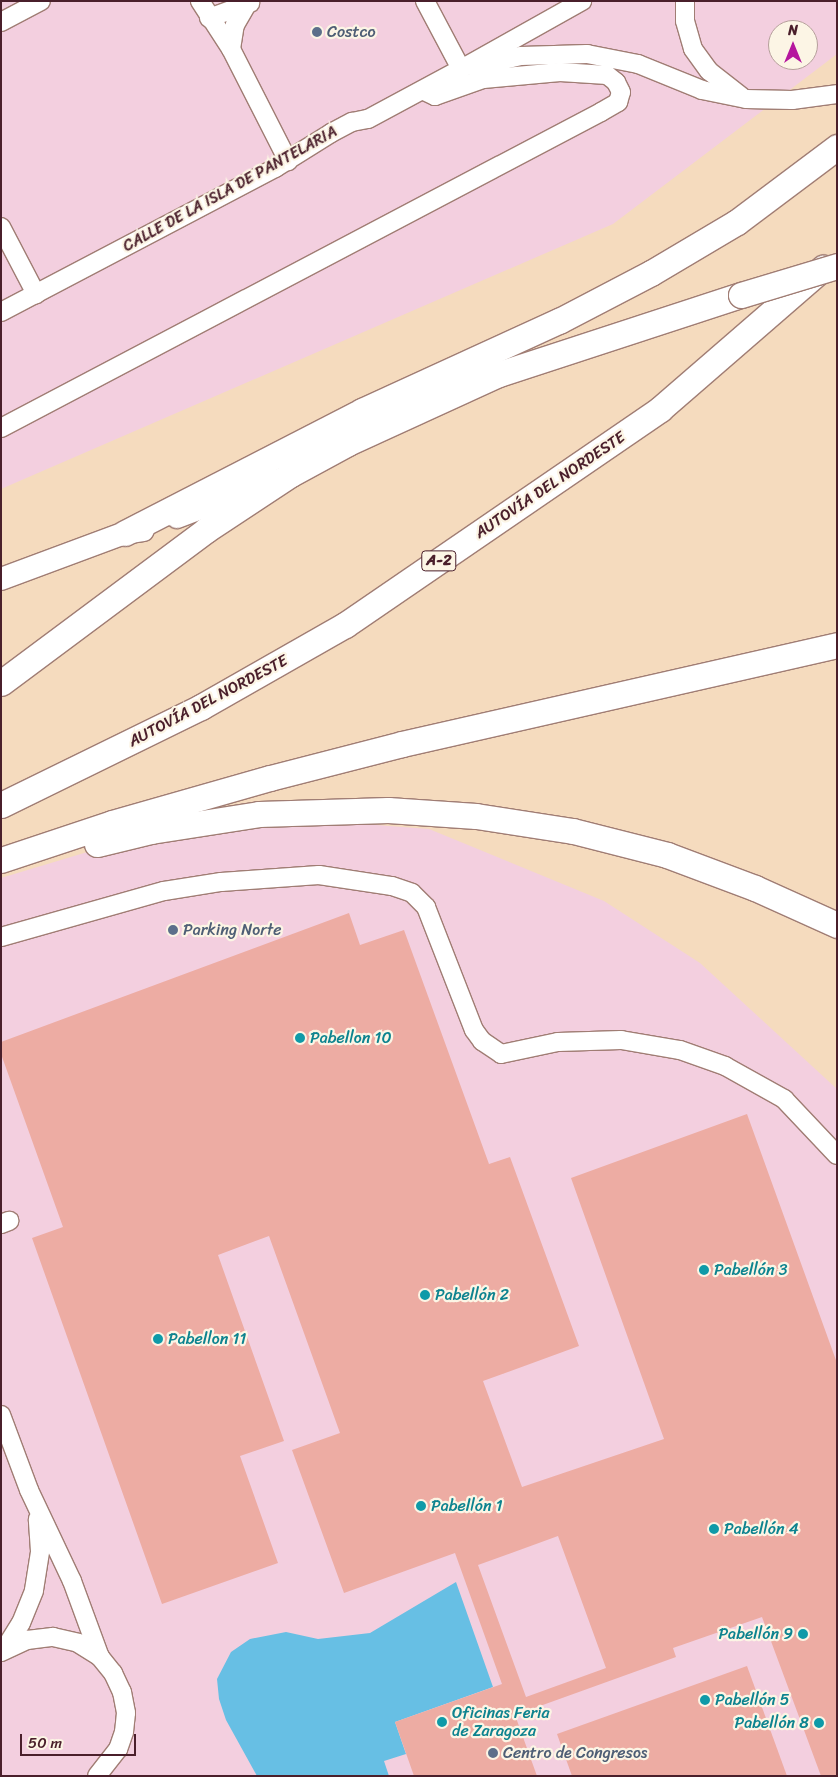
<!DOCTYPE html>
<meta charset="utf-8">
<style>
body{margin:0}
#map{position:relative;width:838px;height:1777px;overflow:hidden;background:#f5dbbe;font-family:Sriracha,sans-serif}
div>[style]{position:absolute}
.built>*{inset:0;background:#f3cfdf}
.water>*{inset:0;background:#67bfe4}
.building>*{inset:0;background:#edaca3}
.roads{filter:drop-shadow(1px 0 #a07d74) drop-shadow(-1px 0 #a07d74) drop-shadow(0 1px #a07d74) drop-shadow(0 -1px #a07d74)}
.minor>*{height:18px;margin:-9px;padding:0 9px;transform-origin:9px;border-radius:9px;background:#fff}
.major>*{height:22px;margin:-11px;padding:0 11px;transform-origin:11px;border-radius:11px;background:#fff}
.highway>*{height:25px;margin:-12.5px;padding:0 12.5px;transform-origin:12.5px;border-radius:12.5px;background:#fff}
.bridges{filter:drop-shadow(1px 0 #a07d74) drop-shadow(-1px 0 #a07d74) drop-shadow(0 1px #a07d74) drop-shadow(0 -1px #a07d74)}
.highway-bridge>*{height:25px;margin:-12.5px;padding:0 12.5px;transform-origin:12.5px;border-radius:12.5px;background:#fff}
.dots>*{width:14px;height:14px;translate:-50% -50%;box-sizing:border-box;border:2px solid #fcf5e5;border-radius:50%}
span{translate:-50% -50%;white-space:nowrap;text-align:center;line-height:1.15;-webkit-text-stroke:4.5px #fcf5e5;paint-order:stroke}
.shield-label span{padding:1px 4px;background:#fcf5e5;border:1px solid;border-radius:4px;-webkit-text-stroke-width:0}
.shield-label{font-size:15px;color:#4a1f2b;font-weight:700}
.service-label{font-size:16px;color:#4e5e75}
.left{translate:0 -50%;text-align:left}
.street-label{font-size:16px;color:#4a1f2b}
.culture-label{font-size:16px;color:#0d838f}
.right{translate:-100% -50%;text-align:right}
.frame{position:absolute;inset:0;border:2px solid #4a1f2b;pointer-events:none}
.north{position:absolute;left:768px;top:20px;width:50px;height:50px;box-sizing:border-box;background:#fcf5e5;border:1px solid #b59f9b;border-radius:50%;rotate:0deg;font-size:14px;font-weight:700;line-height:20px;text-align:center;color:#4a1f2b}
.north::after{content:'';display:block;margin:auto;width:18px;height:22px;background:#b5179e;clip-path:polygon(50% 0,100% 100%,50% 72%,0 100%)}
.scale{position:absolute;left:20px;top:1734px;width:116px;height:22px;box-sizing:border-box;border:2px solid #4a1f2b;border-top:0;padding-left:6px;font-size:15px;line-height:18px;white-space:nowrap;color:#4a1f2b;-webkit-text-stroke:4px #fcf5e5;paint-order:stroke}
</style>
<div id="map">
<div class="built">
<i style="clip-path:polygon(evenodd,1px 1px,837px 1px,837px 54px,613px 224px,1px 489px,1px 1px,778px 30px,808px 30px,808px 60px,778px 60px,778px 30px)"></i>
<i style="clip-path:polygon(217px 813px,429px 829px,604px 901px,700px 963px,837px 1089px,837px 1776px,1px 1776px,1px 878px)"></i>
</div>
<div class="water">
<i style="clip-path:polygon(456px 1582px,493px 1687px,395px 1722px,406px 1754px,384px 1761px,389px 1776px,257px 1776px,226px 1720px,219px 1699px,217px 1679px,231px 1652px,250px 1639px,286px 1632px,318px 1639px,370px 1633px)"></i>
</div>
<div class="building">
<i style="clip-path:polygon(evenodd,349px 913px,360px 945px,404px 930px,489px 1164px,510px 1157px,579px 1346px,483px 1381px,522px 1487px,664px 1439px,571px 1178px,747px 1114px,837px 1363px,837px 1776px,821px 1776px,762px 1617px,673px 1648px,676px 1657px,515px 1715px,537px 1776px,414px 1776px,395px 1722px,502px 1684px,455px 1553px,344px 1593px,292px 1450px,340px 1433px,269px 1236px,218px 1255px,284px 1441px,240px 1456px,278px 1563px,162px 1604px,32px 1238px,63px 1227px,1px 1054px,1px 1042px,349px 913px,558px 1536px,606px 1668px,526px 1697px,478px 1565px,558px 1536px)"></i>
<i style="clip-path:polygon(747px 1666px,787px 1776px,572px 1776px,557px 1734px)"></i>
</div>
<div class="roads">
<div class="minor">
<i style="left:200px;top:1px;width:57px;rotate:57.1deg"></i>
<i style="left:231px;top:49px;width:126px;rotate:63deg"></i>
<i style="left:425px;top:1px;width:77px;rotate:62.1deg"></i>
<i style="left:685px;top:1px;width:20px;rotate:90deg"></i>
<i style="left:685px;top:21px;width:29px;rotate:74deg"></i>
<i style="left:693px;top:49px;width:27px;rotate:54deg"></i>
<i style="left:709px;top:71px;width:41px;rotate:38deg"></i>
<i style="left:209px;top:18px;width:44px;rotate:-20.1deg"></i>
<i style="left:1px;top:22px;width:45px;rotate:-27.7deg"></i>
<i style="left:231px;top:49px;width:24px;rotate:-81deg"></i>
<i style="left:235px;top:25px;width:24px;rotate:-60deg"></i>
<i style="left:474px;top:67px;width:48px;rotate:-13.2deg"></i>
<i style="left:521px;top:56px;width:66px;rotate:-1.7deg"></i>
<i style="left:587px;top:54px;width:52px;rotate:11.1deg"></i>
<i style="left:638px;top:64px;width:69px;rotate:22.1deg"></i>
<i style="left:702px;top:90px;width:45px;rotate:11.6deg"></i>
<i style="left:746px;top:99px;width:46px;rotate:1.2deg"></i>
<i style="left:792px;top:100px;width:45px;rotate:-7.6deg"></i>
<i style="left:1px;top:227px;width:76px;rotate:62.4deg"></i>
<i style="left:1px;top:312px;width:310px;rotate:-27.7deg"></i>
<i style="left:275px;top:168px;width:66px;rotate:-32deg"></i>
<i style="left:331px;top:133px;width:24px;rotate:-28deg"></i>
<i style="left:352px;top:122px;width:16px;rotate:-11deg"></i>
<i style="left:368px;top:119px;width:106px;rotate:-28.3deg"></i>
<i style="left:461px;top:69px;width:139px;rotate:-29.3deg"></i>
<i style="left:1px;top:428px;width:678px;rotate:-27.77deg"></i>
<i style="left:601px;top:112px;width:20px;rotate:-30deg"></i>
<i style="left:618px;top:102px;width:10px;rotate:-73deg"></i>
<i style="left:621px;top:92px;width:11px;rotate:-117deg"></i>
<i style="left:616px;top:82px;width:11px;rotate:-142deg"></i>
<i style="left:607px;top:75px;width:47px;rotate:-176.3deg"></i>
<i style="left:560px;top:72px;width:77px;rotate:174.8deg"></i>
<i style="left:483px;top:79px;width:51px;rotate:160.5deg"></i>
<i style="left:435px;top:96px;width:14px;rotate:-155deg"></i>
<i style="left:1px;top:937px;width:169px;rotate:-15.8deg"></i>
<i style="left:164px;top:891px;width:58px;rotate:-9deg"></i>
<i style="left:221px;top:882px;width:98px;rotate:-4.1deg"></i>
<i style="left:319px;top:875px;width:74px;rotate:8.6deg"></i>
<i style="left:392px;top:886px;width:21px;rotate:19deg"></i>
<i style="left:412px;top:893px;width:20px;rotate:45deg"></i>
<i style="left:426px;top:907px;width:132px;rotate:68.7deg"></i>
<i style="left:474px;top:1030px;width:14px;rotate:54deg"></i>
<i style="left:482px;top:1041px;width:23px;rotate:34deg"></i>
<i style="left:501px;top:1054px;width:58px;rotate:-11.9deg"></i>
<i style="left:558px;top:1042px;width:63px;rotate:-1.8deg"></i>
<i style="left:621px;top:1040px;width:60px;rotate:9.6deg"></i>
<i style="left:680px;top:1050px;width:48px;rotate:19.6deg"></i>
<i style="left:725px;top:1066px;width:68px;rotate:29.2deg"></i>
<i style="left:784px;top:1099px;width:77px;rotate:46.6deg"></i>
<i style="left:1px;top:1224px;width:9px;rotate:-21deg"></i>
<i style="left:1px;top:1415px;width:80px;rotate:69.5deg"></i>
<i style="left:29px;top:1490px;width:101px;rotate:64.7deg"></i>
<i style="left:72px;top:1581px;width:81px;rotate:69.8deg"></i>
<i style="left:4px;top:1650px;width:32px;rotate:-58deg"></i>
<i style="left:21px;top:1623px;width:35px;rotate:-68deg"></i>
<i style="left:34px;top:1590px;width:39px;rotate:-81deg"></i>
<i style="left:40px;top:1551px;width:32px;rotate:-94deg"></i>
<i style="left:1px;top:1652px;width:29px;rotate:-25deg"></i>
<i style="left:27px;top:1640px;width:26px;rotate:-7deg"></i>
<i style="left:53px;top:1637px;width:26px;rotate:13deg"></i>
<i style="left:78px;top:1643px;width:26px;rotate:32deg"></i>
<i style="left:100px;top:1657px;width:21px;rotate:51deg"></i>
<i style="left:113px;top:1673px;width:21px;rotate:65deg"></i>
<i style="left:122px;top:1692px;width:21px;rotate:79deg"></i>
<i style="left:126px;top:1713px;width:19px;rotate:96deg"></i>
<i style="left:124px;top:1732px;width:18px;rotate:109deg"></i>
<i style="left:118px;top:1749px;width:34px;rotate:128deg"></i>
</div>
<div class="major">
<i style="left:177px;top:517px;width:104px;rotate:-20.9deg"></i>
<i style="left:1px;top:579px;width:132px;rotate:-20.4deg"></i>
<i style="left:125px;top:533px;width:18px;rotate:-9deg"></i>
</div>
<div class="highway">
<i style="left:125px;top:533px;width:267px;rotate:-27.2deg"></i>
<i style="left:362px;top:411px;width:217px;rotate:-24.6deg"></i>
<i style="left:559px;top:321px;width:104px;rotate:-27.6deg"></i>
<i style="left:651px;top:273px;width:100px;rotate:-30.7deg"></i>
<i style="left:737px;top:222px;width:125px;rotate:-36.9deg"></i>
<i style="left:1px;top:683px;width:256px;rotate:-36.7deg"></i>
<i style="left:206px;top:530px;width:102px;rotate:-33.4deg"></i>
<i style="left:291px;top:474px;width:65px;rotate:-28.5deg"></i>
<i style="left:348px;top:443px;width:166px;rotate:-24.6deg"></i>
<i style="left:499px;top:374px;width:255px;rotate:-18.1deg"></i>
<i style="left:1px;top:805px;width:223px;rotate:-26.1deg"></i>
<i style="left:201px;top:707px;width:166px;rotate:-29.7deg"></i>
<i style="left:345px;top:625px;width:382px;rotate:-34.4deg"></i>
<i style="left:660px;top:409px;width:216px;rotate:-40.9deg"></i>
<i style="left:97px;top:844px;width:56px;rotate:-13.5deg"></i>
<i style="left:151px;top:831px;width:109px;rotate:-8.9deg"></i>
<i style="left:259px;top:814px;width:129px;rotate:-1.8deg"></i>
<i style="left:388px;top:810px;width:88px;rotate:3.9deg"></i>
<i style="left:476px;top:816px;width:98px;rotate:8.8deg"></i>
<i style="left:573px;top:831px;width:97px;rotate:14.3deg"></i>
<i style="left:667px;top:855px;width:94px;rotate:20.6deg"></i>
<i style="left:755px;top:888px;width:90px;rotate:24.3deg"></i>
<i style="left:1px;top:860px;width:117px;rotate:-18.4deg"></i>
<i style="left:112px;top:823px;width:164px;rotate:-15.9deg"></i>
<i style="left:270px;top:778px;width:136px;rotate:-14.4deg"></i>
<i style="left:402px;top:744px;width:446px;rotate:-12.8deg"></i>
</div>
</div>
<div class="bridges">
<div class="highway-bridge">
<i style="left:741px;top:295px;width:100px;rotate:-16.8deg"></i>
</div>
</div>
<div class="dots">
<i style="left:317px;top:32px;background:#5c6f8a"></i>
<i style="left:173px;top:930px;background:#5c6f8a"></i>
<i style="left:300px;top:1038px;background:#0f9aa8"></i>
<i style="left:704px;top:1270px;background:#0f9aa8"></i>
<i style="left:425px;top:1295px;background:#0f9aa8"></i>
<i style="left:158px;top:1339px;background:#0f9aa8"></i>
<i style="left:421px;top:1506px;background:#0f9aa8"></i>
<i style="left:714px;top:1529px;background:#0f9aa8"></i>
<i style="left:803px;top:1634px;background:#0f9aa8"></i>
<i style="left:705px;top:1700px;background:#0f9aa8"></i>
<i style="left:442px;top:1722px;background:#0f9aa8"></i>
<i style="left:819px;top:1723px;background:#0f9aa8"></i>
<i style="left:493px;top:1753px;background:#5c6f8a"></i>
</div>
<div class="shield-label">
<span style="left:439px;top:561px">A-2</span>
</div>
<div class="service-label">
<span class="left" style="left:327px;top:32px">Costco</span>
<span class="left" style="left:183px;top:930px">Parking Norte</span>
<span class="left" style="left:503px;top:1753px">Centro de Congresos</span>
</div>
<div class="street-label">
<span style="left:230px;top:189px;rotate:-29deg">CALLE DE LA ISLA DE PANTELARIA</span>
<span style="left:550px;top:485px;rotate:-34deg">AUTOVÍA DEL NORDESTE</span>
<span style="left:208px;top:701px;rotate:-28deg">AUTOVÍA DEL NORDESTE</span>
</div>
<div class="culture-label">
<span class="left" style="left:310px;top:1038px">Pabellon 10</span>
<span class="left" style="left:714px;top:1270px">Pabellón 3</span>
<span class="left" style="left:435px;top:1295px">Pabellón 2</span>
<span class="left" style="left:168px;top:1339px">Pabellon 11</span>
<span class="left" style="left:431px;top:1506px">Pabellón 1</span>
<span class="left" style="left:724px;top:1529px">Pabellón 4</span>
<span class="right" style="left:793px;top:1634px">Pabellón 9</span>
<span class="left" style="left:715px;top:1700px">Pabellón 5</span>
<span class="left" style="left:452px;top:1722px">Oficinas Feria<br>de Zaragoza</span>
<span class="right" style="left:809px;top:1723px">Pabellón 8</span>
</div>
<div class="frame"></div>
<div class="north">N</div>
<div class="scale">50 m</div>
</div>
